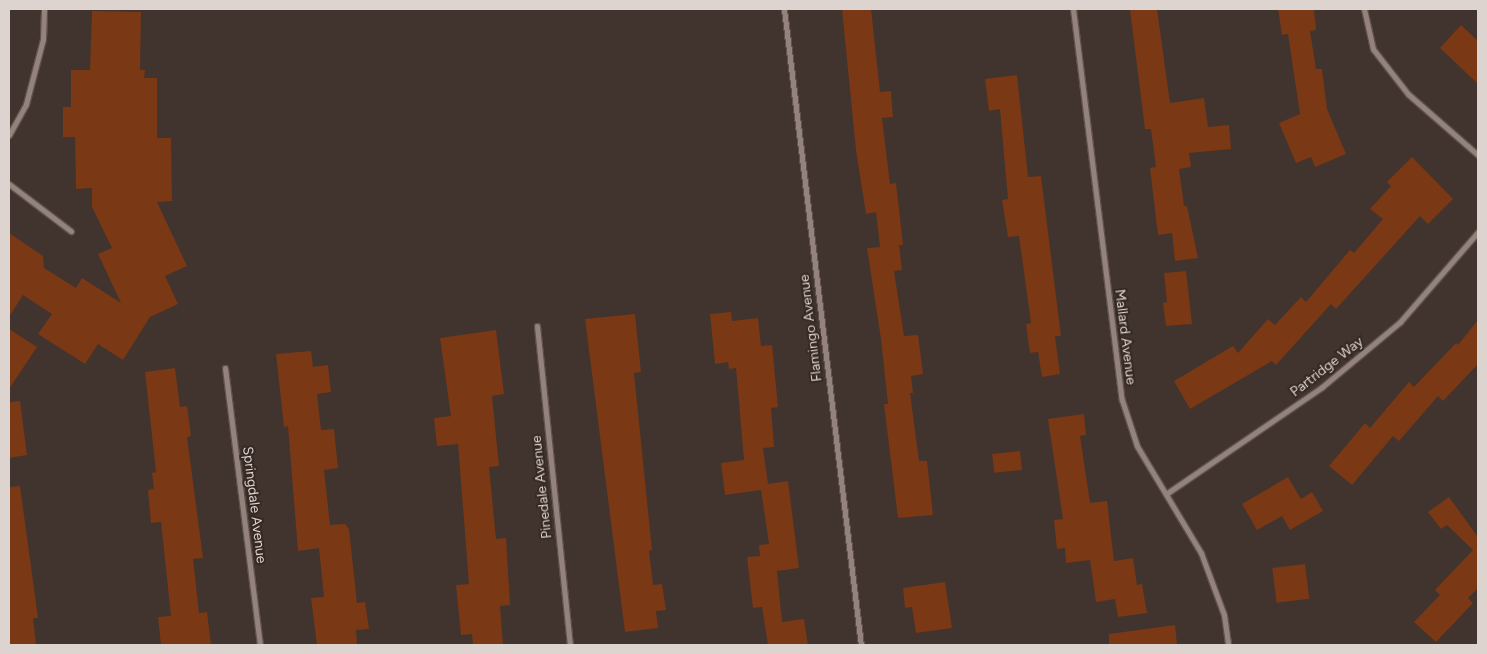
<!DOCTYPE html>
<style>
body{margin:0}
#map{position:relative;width:1487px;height:654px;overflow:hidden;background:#41332d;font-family:Figtree,sans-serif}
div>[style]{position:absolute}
.building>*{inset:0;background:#7a3815;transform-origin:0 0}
.roads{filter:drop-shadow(1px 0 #5e524d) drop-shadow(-1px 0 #5e524d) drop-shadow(0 1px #5e524d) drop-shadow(0 -1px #5e524d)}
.street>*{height:5px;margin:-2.5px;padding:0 2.5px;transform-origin:2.5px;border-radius:2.5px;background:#94837c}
span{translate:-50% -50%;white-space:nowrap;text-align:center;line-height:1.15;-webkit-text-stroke:4px #362923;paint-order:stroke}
.street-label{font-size:14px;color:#ddd4d0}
.frame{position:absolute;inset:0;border:10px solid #ddd4d0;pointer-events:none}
</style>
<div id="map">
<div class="building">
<i style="clip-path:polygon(842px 9px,871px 9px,880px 92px,891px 91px,893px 117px,882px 118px,890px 184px,896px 183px,903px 245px,899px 245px,902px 270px,894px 271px,904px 336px,918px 335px,923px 374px,911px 376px,913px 393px,910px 393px,919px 461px,927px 461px,933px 515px,898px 518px,884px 404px,888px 404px,881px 339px,867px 248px,880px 247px,876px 212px,866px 214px,856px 150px)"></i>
<i style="clip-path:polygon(1140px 9px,1157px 9px,1170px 103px,1204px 98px,1208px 127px,1229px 125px,1231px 149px,1189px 153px,1191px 167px,1179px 169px,1184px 206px,1187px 206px,1198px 258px,1175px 261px,1172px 233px,1158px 235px,1150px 168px,1156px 167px,1151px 129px,1145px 129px,1130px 10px)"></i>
<i style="clip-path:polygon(1278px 9px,1314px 9px,1316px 30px,1310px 31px,1316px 69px,1322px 69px,1327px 109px,1346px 154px,1315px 167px,1311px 157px,1296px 163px,1279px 123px,1300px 114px,1288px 34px,1282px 35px)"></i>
<i style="clip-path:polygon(92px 11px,141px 12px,140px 70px,145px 70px,144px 78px,157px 78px,157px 138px,171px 138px,172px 201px,157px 202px,187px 266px,165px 276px,178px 304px,150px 317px,123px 360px,98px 344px,85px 364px,38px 334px,52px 314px,23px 295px,9px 317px,9px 233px,43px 256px,44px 268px,76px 288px,82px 278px,121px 303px,98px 254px,112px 248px,92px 207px,92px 188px,76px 189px,75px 137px,63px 137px,63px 107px,71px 107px,71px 70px,90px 70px)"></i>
<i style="clip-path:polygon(1461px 25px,1478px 41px,1478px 84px,1440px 48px)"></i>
<i style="clip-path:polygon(1017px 75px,1028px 177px,1041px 176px,1061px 336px,1055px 336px,1060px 374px,1042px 377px,1038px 352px,1030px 353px,1026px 324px,1031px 323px,1019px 236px,1008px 237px,1002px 200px,1008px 199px,1000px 109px,989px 111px,985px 79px)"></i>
<i style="clip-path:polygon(1412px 157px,1453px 199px,1428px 224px,1420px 216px,1336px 309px,1331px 304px,1276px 365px,1272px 361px,1190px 409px,1174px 381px,1233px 346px,1238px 353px,1268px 319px,1275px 325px,1301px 297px,1306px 302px,1350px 250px,1354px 253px,1383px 219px,1370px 209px,1391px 186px,1387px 182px)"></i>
<i style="clip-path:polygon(1186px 271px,1192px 324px,1166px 326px,1163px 303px,1167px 302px,1164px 273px)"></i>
<i style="clip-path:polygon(731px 312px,732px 321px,758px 318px,761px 346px,772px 345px,778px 407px,771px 408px,774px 447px,763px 448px,768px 484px,788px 481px,799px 568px,777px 571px,782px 622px,804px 619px,808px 645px,768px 645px,762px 607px,753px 608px,747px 557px,760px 556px,759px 545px,769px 544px,761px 490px,725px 495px,721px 463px,744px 460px,736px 368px,729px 369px,728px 362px,715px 364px,710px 314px)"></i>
<i style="clip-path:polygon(635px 314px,641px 372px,634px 373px,652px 550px,649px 551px,653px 585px,662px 584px,666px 610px,656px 611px,658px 628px,625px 632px,585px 319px)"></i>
<i style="clip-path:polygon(1478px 320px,1478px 364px,1443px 401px,1438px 396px,1399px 441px,1393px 436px,1352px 485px,1329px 466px,1365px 423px,1370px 428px,1409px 382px,1414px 387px,1456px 343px,1458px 345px)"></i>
<i style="clip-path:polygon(9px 329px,37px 347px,9px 389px)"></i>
<i style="clip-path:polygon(496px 330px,504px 394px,492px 396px,499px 466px,489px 467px,496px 539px,506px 538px,510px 605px,500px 606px,503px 645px,473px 645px,472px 634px,461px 635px,456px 585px,469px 584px,458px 444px,437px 446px,434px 418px,451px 416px,440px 338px)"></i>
<i style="clip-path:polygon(311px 351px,313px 367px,328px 365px,331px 392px,317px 394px,321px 430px,334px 429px,338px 468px,324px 470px,330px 525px,345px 524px,349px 529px,357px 603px,365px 602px,369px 629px,356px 630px,357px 645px,317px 645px,311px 598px,324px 597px,319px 548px,298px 551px,288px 426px,284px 427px,276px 354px)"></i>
<i style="clip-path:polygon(175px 368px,180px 407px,187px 406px,191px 436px,187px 437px,203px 558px,193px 559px,199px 613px,207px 612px,211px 645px,161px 645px,158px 617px,171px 616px,161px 522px,151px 523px,148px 490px,154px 489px,152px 473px,156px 472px,145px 372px)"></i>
<i style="clip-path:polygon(20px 401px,27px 455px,9px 458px,9px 402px)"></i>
<i style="clip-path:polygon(1084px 414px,1086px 435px,1080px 436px,1090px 503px,1107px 501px,1114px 561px,1133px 558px,1137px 585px,1142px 584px,1147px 613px,1118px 617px,1115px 599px,1096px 602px,1090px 560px,1066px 563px,1065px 548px,1057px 549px,1054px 520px,1063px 519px,1048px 419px)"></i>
<i style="left:1020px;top:451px;width:19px;height:28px;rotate:84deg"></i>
<i style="clip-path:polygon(1288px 477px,1301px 499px,1312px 492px,1323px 511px,1290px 530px,1282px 516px,1257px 530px,1242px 504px)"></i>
<i style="clip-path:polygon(20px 486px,38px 618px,33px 618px,36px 645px,9px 645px,9px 487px)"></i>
<i style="clip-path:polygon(1449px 497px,1478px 537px,1478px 588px,1468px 598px,1473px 603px,1436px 642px,1414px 622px,1440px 595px,1435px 590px,1473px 550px,1447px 525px,1441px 529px,1428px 512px)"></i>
<i style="left:1305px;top:564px;width:35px;height:33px;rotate:83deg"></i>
<i style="clip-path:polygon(945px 582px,952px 628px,916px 633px,912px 607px,905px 608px,903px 588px)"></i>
<i style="clip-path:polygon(1175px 625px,1177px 645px,1109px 645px,1109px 634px)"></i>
</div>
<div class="roads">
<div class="street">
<i style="left:784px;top:9px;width:641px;rotate:83.1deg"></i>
<i style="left:1073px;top:9px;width:394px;rotate:82.9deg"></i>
<i style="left:1122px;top:400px;width:48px;rotate:71.9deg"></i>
<i style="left:1137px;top:446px;width:125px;rotate:59.1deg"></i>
<i style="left:1201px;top:553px;width:66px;rotate:69.6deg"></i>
<i style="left:1224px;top:615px;width:30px;rotate:82deg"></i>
<i style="left:1364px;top:9px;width:41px;rotate:77.3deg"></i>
<i style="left:1373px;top:49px;width:57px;rotate:52.1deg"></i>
<i style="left:1408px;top:94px;width:93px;rotate:41.1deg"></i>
<i style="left:9px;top:135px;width:35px;rotate:-61deg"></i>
<i style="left:26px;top:104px;width:67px;rotate:-75.3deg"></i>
<i style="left:43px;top:39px;width:30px;rotate:-88deg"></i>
<i style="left:9px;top:184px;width:78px;rotate:37.2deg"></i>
<i style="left:537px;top:326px;width:321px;rotate:84.1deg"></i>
<i style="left:225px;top:368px;width:279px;rotate:82.8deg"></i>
<i style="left:1166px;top:494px;width:189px;rotate:-34.4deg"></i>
<i style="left:1322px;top:387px;width:102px;rotate:-39.8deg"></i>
<i style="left:1400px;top:322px;width:119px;rotate:-49.1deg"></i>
</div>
</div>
<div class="street-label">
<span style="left:811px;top:328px;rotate:-97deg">Flamingo Avenue</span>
<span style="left:1125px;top:337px;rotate:83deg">Mallard Avenue</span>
<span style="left:1327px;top:367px;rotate:-38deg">Partridge Way</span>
<span style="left:542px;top:487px;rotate:-96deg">Pinedale Avenue</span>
<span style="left:254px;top:505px;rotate:83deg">Springdale Avenue</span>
</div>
<div class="frame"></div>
</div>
